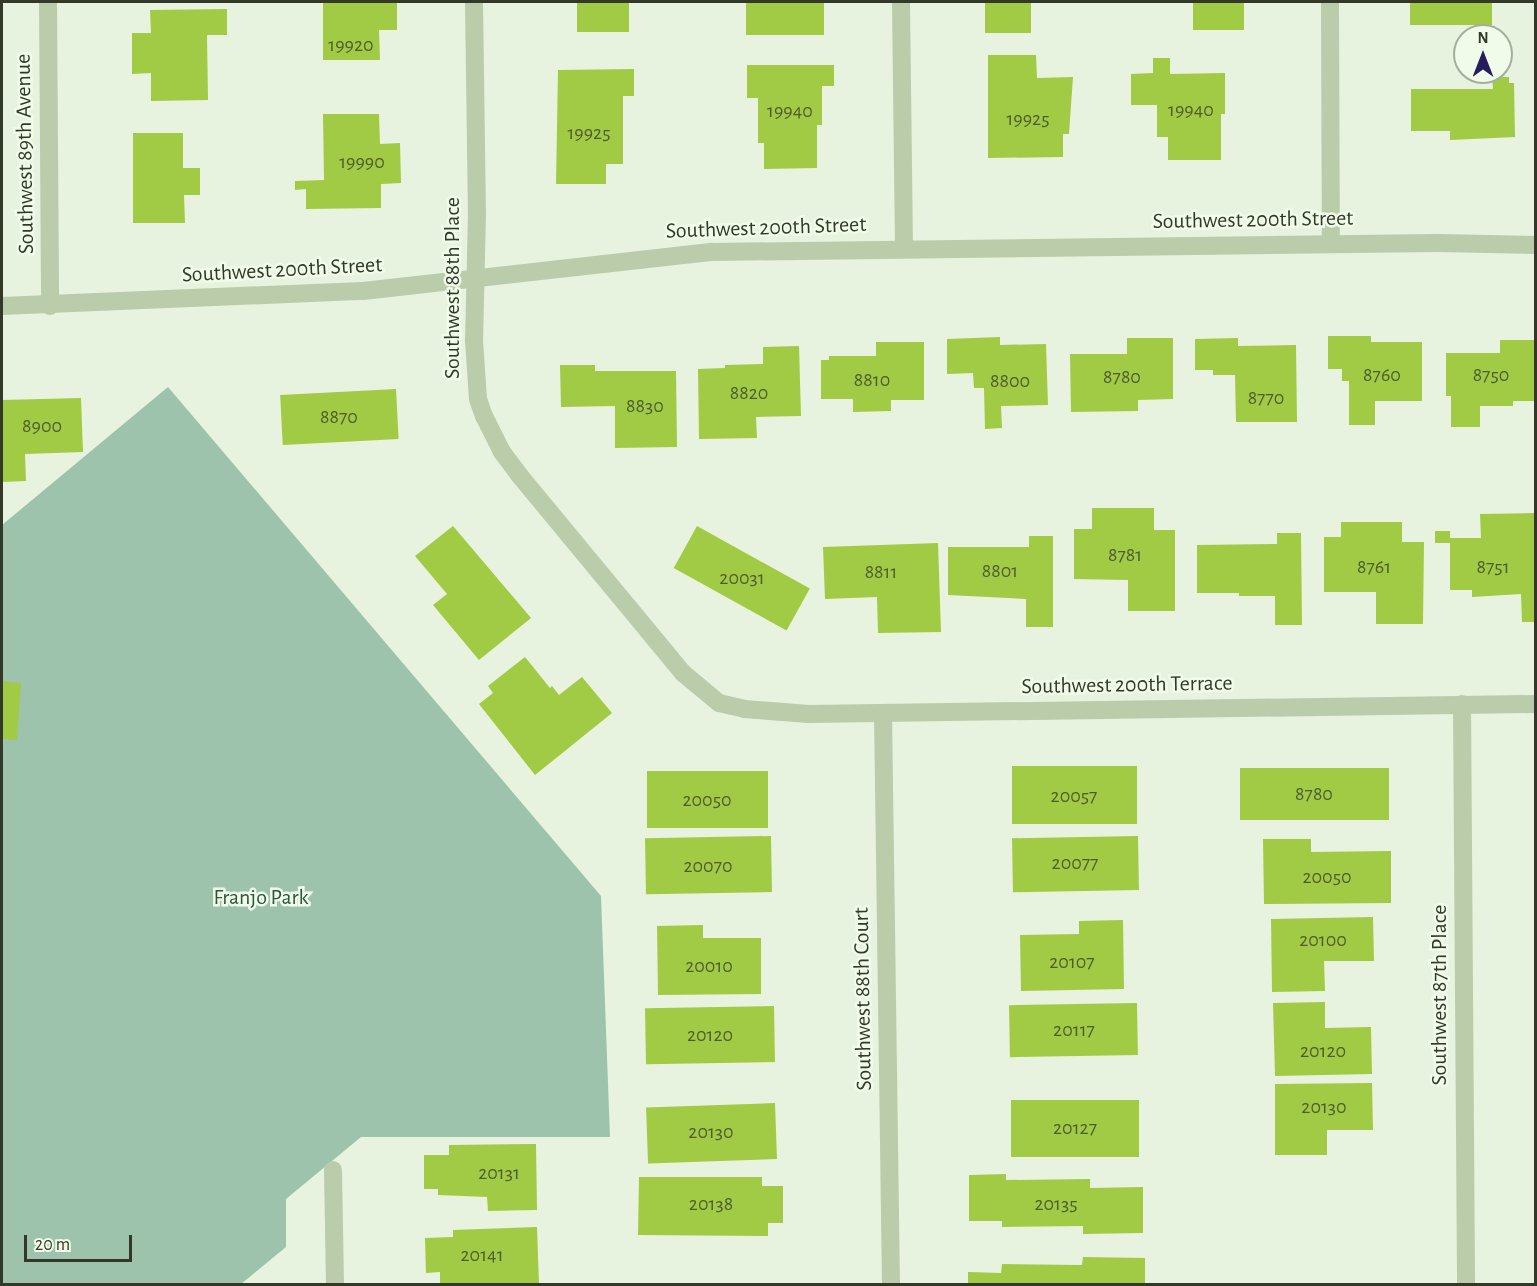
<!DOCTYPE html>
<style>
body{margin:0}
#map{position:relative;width:1537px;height:1286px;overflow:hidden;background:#e7f3de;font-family:"Alegreya Sans",sans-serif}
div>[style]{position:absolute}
.green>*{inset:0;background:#9dc3ac}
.building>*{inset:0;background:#a1ca45;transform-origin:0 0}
.street>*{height:18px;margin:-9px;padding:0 9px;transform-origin:9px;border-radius:9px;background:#bacca9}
span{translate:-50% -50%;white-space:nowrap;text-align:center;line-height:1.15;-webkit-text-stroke:5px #f1fbea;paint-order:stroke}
.number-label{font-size:20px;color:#4e5d30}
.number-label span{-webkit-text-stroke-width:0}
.street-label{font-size:22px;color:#333929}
.park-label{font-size:22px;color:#2c583f}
.frame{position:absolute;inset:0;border:3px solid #333929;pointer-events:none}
.north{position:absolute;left:1453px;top:24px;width:60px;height:60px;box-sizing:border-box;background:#f1fbea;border:2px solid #a5ad9d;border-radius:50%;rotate:0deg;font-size:16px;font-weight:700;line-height:24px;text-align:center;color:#333929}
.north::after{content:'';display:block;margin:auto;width:21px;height:27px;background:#251d5c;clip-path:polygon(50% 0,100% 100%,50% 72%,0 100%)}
.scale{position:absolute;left:24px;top:1235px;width:108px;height:27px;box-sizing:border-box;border:3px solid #333929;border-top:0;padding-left:8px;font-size:18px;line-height:21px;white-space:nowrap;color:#333929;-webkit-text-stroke:4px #f1fbea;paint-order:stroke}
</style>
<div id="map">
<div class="green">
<i style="clip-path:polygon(168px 387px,601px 896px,610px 1137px,361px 1137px,286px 1199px,286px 1247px,241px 1284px,2px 1284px,2px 525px)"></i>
</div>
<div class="building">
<i style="clip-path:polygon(323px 2px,397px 2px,397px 30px,379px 30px,380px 60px,323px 60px)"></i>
<i style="left:577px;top:2px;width:52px;height:30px"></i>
<i style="left:746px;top:2px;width:78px;height:33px"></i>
<i style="left:985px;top:2px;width:46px;height:31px"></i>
<i style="left:1193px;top:2px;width:51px;height:28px"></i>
<i style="left:1410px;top:2px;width:82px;height:23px"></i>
<i style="clip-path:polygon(227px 9px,227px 35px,207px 35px,208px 100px,151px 101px,151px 73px,132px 74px,132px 33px,151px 33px,150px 10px)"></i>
<i style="clip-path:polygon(988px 55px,1036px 55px,1037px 78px,1073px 77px,1069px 134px,1063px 134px,1063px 157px,988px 158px)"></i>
<i style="clip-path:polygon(1153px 58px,1170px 58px,1170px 74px,1225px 73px,1225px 114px,1221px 114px,1221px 160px,1168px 160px,1168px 137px,1157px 137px,1157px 105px,1131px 105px,1131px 74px,1153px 73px)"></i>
<i style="clip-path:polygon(747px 65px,834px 65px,834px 86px,822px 86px,822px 125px,817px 125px,817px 168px,764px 169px,764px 143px,758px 143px,758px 98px,747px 98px)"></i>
<i style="clip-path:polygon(634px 69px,634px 96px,623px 96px,623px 164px,606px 164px,606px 184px,556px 184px,558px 70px)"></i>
<i style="clip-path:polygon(1492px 77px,1509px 77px,1509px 83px,1514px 83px,1515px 137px,1450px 140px,1450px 131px,1411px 131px,1411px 89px,1493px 89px)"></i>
<i style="clip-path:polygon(323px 114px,379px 114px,380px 144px,400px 143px,401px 183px,381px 184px,381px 208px,306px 209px,306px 189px,295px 190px,295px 181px,324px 180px)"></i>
<i style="clip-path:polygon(133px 133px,183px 133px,183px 168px,200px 168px,200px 195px,184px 195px,185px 223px,133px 223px)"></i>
<i style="clip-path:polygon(1328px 336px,1371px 336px,1371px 342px,1422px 342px,1422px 401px,1375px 401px,1375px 425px,1349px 425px,1349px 381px,1342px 381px,1342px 369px,1328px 369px)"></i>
<i style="clip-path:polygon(1000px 337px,1000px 345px,1046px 344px,1048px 405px,1001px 406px,1002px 428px,985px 429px,984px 388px,974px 388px,973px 373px,947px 374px,947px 339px)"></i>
<i style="clip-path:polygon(1127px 338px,1173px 338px,1173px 399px,1138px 400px,1138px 411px,1071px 412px,1070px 354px,1127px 354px)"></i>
<i style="clip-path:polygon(1238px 338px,1238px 346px,1296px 345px,1297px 422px,1236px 422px,1235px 375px,1213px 375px,1213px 370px,1195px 370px,1195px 339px)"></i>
<i style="clip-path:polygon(1500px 340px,1536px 340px,1536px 401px,1513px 401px,1513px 406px,1480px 406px,1480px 427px,1451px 427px,1451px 396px,1446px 396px,1446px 353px,1500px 353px)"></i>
<i style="clip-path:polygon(876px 342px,924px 342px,924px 400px,891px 400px,891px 411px,853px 412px,853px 399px,821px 399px,821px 360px,829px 360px,829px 356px,876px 356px)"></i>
<i style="clip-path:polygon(799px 346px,801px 416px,756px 417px,757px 438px,699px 439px,698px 369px,725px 368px,725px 365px,763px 364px,763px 347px)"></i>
<i style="clip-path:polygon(560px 365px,595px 365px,595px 371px,676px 371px,677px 447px,615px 448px,615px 406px,561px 407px)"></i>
<i style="left:396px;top:389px;width:50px;height:116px;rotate:87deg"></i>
<i style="clip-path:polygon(81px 398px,83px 452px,25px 454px,26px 481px,2px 482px,2px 400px)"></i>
<i style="clip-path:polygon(1092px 508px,1154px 508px,1154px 530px,1175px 530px,1175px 611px,1128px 611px,1128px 580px,1074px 579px,1074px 529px,1092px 529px)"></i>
<i style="clip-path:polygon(1535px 513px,1536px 622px,1522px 622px,1521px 594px,1472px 597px,1472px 590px,1450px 590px,1450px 543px,1435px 543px,1435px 531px,1450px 531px,1450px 538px,1481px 538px,1480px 514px)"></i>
<i style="clip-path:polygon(1341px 522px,1402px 522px,1402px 542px,1424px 542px,1423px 624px,1376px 624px,1376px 592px,1324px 592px,1324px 537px,1341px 537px)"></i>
<i style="clip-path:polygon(453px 526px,531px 618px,479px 660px,433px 605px,447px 594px,415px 556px)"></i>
<i style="left:697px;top:526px;width:129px;height:48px;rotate:29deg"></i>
<i style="clip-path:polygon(1277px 533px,1301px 533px,1302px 625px,1275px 625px,1275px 596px,1239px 596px,1239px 593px,1197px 593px,1197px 545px,1277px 544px)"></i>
<i style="clip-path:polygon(1029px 536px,1053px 536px,1053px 627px,1026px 627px,1026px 599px,948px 595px,948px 547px,1029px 547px)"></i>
<i style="clip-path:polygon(938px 543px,941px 632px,878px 633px,877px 597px,825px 599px,823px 547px)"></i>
<i style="clip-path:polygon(525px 657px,550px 688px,552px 686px,559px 695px,582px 677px,612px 713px,535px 775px,479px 704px,493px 693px,488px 686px)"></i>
<i style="clip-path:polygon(2px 681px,21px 683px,17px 740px,2px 739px)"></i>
<i style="left:1137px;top:766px;width:58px;height:125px;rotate:90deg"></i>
<i style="left:1240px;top:768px;width:149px;height:52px"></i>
<i style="left:647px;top:771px;width:121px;height:57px"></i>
<i style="left:771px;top:836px;width:56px;height:126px;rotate:89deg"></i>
<i style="left:1138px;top:836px;width:54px;height:126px;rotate:89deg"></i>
<i style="clip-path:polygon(1263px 839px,1311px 839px,1311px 852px,1391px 851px,1391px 903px,1264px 904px)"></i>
<i style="clip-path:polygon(1373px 917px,1374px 961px,1324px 961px,1325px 991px,1272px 992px,1271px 919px)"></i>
<i style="clip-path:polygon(1123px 920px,1124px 989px,1021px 991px,1020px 935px,1079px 934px,1079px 921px)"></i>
<i style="clip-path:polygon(703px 925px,703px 938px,761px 938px,761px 994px,658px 995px,657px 926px)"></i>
<i style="clip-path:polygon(1325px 1002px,1325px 1028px,1371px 1027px,1372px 1074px,1275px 1076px,1273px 1003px)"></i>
<i style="left:1137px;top:1003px;width:52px;height:128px;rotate:89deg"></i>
<i style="left:774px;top:1006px;width:56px;height:129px;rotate:89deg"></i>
<i style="clip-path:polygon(1372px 1083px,1373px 1130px,1327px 1130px,1327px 1155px,1275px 1155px,1275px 1084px)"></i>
<i style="left:1011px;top:1100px;width:128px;height:57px"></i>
<i style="left:775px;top:1103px;width:56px;height:129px;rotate:88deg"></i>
<i style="clip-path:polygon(536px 1144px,537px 1210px,488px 1211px,487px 1197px,438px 1195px,438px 1189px,424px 1189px,424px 1155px,449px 1155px,449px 1145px)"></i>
<i style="clip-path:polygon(1006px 1174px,1006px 1180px,1090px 1179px,1090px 1188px,1143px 1187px,1143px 1233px,1083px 1234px,1083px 1226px,1002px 1227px,1002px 1221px,969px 1221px,969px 1175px)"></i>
<i style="clip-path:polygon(639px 1177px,762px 1177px,762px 1186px,783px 1186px,783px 1223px,768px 1223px,768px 1236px,638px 1235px)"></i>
<i style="clip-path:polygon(537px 1227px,539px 1284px,440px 1284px,440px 1272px,426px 1273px,425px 1238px,453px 1237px,453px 1230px)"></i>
<i style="clip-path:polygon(1083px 1257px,1145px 1258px,1145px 1284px,968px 1284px,968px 1272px,1001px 1273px,1002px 1264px,1082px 1265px)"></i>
</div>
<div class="street">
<i style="left:48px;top:2px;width:304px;rotate:89.6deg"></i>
<i style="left:474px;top:2px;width:210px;rotate:89.2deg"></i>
<i style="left:477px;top:212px;width:128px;rotate:91.3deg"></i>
<i style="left:474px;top:340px;width:59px;rotate:86.1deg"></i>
<i style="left:478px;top:399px;width:18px;rotate:71deg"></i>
<i style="left:484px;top:416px;width:40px;rotate:63.4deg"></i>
<i style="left:502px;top:452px;width:30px;rotate:53deg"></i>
<i style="left:520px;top:476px;width:256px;rotate:50.4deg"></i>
<i style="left:683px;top:673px;width:47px;rotate:39.8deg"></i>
<i style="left:719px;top:703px;width:26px;rotate:13deg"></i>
<i style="left:744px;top:709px;width:65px;rotate:4.4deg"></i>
<i style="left:809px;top:714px;width:727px;rotate:-0.79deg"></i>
<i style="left:901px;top:2px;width:245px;rotate:89.3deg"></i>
<i style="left:1330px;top:2px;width:242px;rotate:89.8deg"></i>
<i style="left:2px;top:306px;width:361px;rotate:-2.4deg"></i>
<i style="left:363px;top:291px;width:352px;rotate:-6.4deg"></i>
<i style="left:713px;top:252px;width:724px;rotate:-0.71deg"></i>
<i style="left:1437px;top:243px;width:99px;rotate:1.2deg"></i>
<i style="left:1462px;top:704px;width:580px;rotate:89.6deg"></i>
<i style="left:883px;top:713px;width:571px;rotate:89.2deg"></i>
<i style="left:333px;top:1170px;width:114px;rotate:89deg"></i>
</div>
<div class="number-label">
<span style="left:351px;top:45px">19920</span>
<span style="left:1191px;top:110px">19940</span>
<span style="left:790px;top:111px">19940</span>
<span style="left:1028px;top:119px">19925</span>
<span style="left:589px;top:133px">19925</span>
<span style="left:362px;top:162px">19990</span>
<span style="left:1382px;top:375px">8760</span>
<span style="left:1491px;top:375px">8750</span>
<span style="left:1122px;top:377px">8780</span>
<span style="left:872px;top:380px">8810</span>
<span style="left:1010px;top:381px">8800</span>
<span style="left:749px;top:393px">8820</span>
<span style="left:1266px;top:398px">8770</span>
<span style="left:645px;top:406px">8830</span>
<span style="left:339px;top:417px">8870</span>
<span style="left:42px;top:426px">8900</span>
<span style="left:1125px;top:555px">8781</span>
<span style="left:1374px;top:567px">8761</span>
<span style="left:1493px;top:567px">8751</span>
<span style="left:1000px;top:571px">8801</span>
<span style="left:881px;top:572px">8811</span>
<span style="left:742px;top:578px">20031</span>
<span style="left:1314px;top:794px">8780</span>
<span style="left:1074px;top:796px">20057</span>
<span style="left:707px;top:800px">20050</span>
<span style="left:1075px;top:863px">20077</span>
<span style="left:708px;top:866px">20070</span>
<span style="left:1327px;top:877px">20050</span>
<span style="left:1323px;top:940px">20100</span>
<span style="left:1072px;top:962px">20107</span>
<span style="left:709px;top:966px">20010</span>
<span style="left:1074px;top:1030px">20117</span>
<span style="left:710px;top:1035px">20120</span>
<span style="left:1323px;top:1051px">20120</span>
<span style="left:1324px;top:1107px">20130</span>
<span style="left:1075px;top:1128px">20127</span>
<span style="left:711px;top:1132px">20130</span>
<span style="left:499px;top:1173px">20131</span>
<span style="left:711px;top:1204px">20138</span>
<span style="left:1056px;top:1204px">20135</span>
<span style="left:482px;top:1255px">20141</span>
</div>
<div class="street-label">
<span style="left:25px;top:154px;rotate:-91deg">Southwest 89th Avenue</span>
<span style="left:1253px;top:220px;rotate:-1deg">Southwest 200th Street</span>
<span style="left:766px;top:228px;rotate:-2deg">Southwest 200th Street</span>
<span style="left:282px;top:270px;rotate:-3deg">Southwest 200th Street</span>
<span style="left:453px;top:288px;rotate:-90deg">Southwest 88th Place</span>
<span style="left:1127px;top:685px;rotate:-1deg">Southwest 200th Terrace</span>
<span style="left:1440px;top:995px;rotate:-90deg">Southwest 87th Place</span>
<span style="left:863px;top:999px;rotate:-91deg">Southwest 88th Court</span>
</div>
<div class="park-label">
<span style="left:261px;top:898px">Franjo Park</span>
</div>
<div class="frame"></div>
<div class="north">N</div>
<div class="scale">20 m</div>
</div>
